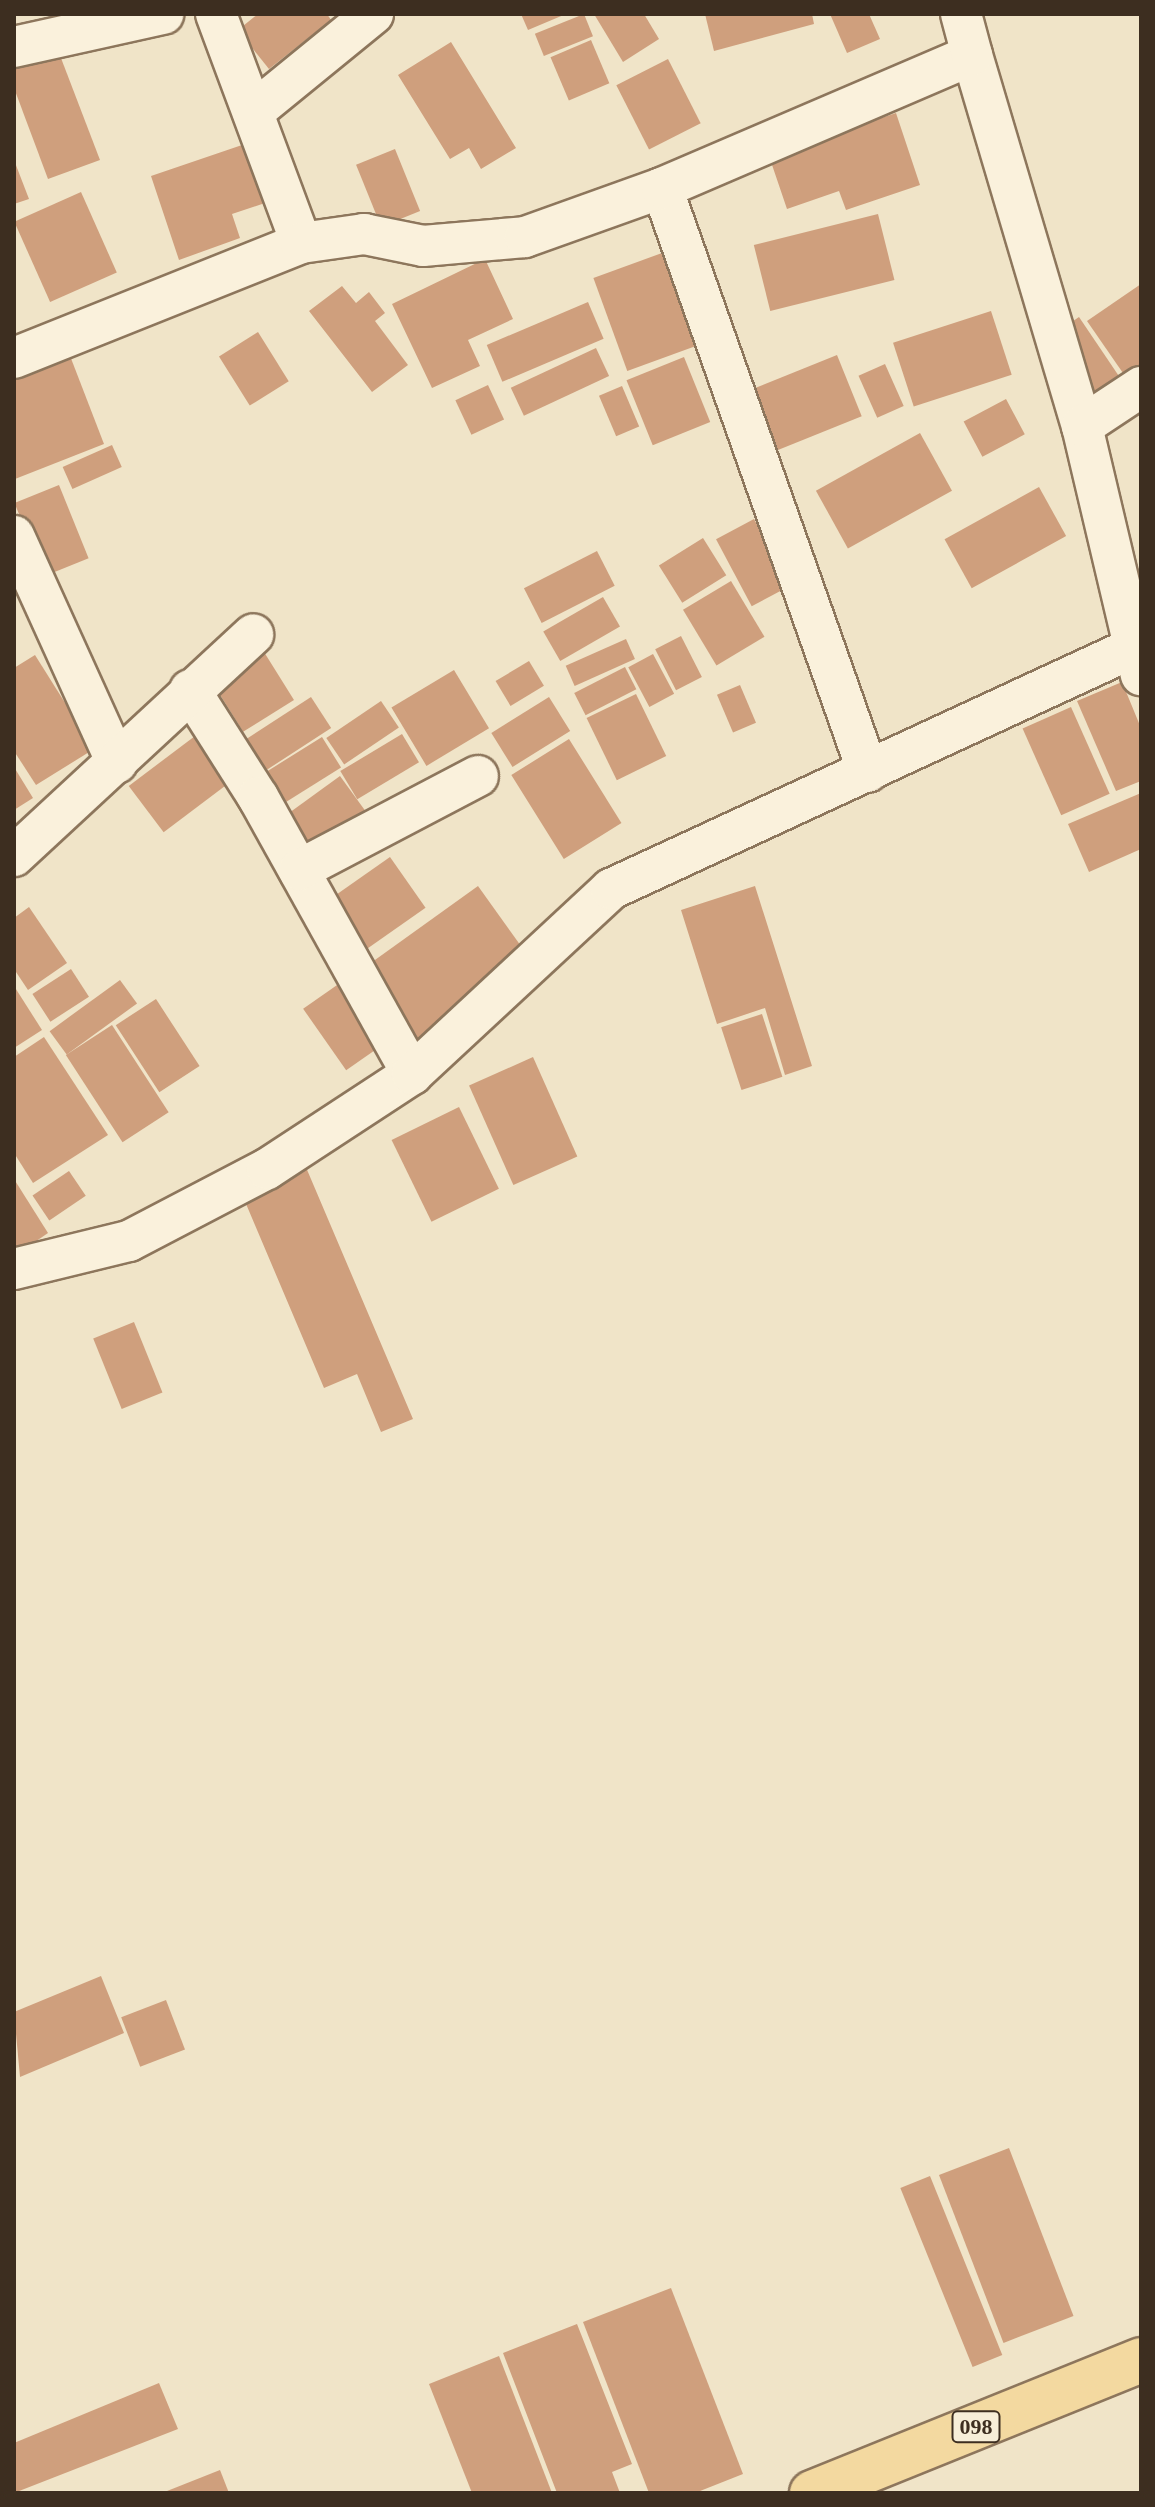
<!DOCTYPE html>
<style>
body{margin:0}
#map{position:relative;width:1155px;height:2507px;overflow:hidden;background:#f0e4c8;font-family:"Times New Roman",serif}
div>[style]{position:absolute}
.building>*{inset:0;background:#cf9f7d;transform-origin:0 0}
.roads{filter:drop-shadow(2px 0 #8d765c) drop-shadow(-2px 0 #8d765c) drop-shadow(0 2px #8d765c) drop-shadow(0 -2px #8d765c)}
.minor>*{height:40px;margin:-20px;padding:0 20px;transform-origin:20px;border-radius:20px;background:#faf1dc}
.primary>*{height:44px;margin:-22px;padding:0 22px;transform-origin:22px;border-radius:22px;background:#f3d9a0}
span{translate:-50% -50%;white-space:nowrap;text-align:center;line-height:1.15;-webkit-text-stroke:6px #f7eed8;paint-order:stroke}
.shield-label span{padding:2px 6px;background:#f7eed8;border:2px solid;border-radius:6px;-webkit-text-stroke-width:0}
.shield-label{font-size:22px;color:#3d2e20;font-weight:700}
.frame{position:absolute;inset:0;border:16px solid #3d2e20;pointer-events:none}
</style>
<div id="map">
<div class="building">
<i style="clip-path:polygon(258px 14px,327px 14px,331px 20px,269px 69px,238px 30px)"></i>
<i style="clip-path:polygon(521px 14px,566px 14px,528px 30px)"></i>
<i style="left:584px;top:14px;width:24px;height:53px;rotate:68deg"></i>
<i style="clip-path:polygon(594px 14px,644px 14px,659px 39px,623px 62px)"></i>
<i style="clip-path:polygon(705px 14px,812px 14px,814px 24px,714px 51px)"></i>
<i style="clip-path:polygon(830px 14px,869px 14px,880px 39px,847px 53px)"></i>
<i style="left:591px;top:40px;width:47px;height:44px;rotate:67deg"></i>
<i style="clip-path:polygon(451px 42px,516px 148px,481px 169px,469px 148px,450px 159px,398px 75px)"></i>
<i style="clip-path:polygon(56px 45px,100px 160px,48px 179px,14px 88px,14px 61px)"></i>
<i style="left:668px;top:59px;width:72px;height:58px;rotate:63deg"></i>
<i style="clip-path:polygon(896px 113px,920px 185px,846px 210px,839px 191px,787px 209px,769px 156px)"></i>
<i style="clip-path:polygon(245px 144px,265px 203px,232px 214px,240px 238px,179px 260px,151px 176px)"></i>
<i style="left:395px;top:149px;width:67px;height:42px;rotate:68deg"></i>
<i style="clip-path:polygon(14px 160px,29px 199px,14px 204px)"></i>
<i style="left:81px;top:192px;width:88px;height:73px;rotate:66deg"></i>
<i style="left:878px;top:214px;width:68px;height:128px;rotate:76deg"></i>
<i style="left:662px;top:253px;width:99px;height:73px;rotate:70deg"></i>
<i style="clip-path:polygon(485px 259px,513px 319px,468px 340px,480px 366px,432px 388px,392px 304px)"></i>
<i style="clip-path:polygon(1141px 284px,1141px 365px,1125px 376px,1087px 321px)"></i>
<i style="clip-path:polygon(342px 286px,356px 303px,369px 292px,385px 313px,375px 321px,408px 365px,372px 392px,309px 311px)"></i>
<i style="left:588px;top:302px;width:40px;height:110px;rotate:67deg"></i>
<i style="left:991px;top:311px;width:67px;height:103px;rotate:72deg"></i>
<i style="left:1079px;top:317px;width:80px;height:29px;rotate:56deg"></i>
<i style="left:258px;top:332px;width:58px;height:46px;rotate:58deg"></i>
<i style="clip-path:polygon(67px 348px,104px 444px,15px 479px,14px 369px)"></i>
<i style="left:596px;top:348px;width:31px;height:94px;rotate:65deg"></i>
<i style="left:837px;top:355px;width:66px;height:93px;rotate:68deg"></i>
<i style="left:684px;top:357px;width:70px;height:62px;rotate:68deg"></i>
<i style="left:885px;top:364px;width:46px;height:29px;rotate:66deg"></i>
<i style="left:488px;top:385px;width:38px;height:36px;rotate:65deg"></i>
<i style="left:622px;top:386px;width:44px;height:25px;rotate:67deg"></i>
<i style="left:1006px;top:399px;width:40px;height:48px;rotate:62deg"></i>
<i style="left:920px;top:433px;width:66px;height:119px;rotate:61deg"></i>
<i style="left:112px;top:445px;width:24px;height:54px;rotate:66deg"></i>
<i style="left:59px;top:485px;width:79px;height:48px;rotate:68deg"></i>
<i style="left:1039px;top:487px;width:56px;height:108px;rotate:61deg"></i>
<i style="left:754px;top:519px;width:76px;height:43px;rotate:62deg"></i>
<i style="left:703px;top:538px;width:44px;height:52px;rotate:58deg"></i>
<i style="left:597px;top:551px;width:39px;height:82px;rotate:63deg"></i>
<i style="left:731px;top:581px;width:65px;height:56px;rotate:59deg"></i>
<i style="left:603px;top:597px;width:34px;height:69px;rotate:60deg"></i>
<i style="left:681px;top:636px;width:46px;height:29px;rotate:63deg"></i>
<i style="left:626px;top:639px;width:22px;height:66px;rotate:66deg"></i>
<i style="left:259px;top:644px;width:66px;height:60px;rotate:58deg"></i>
<i style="left:653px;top:654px;width:45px;height:28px;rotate:62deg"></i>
<i style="clip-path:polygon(35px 655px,94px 749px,36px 785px,14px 751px,14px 668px)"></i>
<i style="left:529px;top:661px;width:29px;height:39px;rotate:59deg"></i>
<i style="left:625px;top:667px;width:25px;height:57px;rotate:63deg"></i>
<i style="left:454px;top:670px;width:68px;height:73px;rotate:59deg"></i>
<i style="clip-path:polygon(1122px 682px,1141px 728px,1141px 781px,1116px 791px,1077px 701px)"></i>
<i style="left:740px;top:685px;width:41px;height:25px;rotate:67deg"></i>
<i style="left:636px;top:694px;width:69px;height:55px;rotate:64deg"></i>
<i style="left:311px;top:697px;width:37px;height:83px;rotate:57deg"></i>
<i style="left:549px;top:697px;width:40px;height:68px;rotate:58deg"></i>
<i style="left:381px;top:701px;width:32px;height:66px;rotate:56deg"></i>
<i style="left:1071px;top:707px;width:95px;height:53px;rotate:66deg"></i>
<i style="left:203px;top:730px;width:58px;height:93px;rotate:53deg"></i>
<i style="left:402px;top:734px;width:33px;height:72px;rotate:59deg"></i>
<i style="left:322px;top:737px;width:36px;height:72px;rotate:58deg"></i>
<i style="left:569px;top:739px;width:99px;height:68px;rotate:58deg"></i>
<i style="clip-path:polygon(14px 767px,33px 798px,14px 810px)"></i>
<i style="left:340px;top:776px;width:46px;height:69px;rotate:54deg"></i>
<i style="clip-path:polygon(1141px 793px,1141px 849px,1089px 872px,1068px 824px)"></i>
<i style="left:390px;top:857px;width:62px;height:77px;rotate:55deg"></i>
<i style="clip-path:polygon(478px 886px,526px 953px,420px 1053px,361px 970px)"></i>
<i style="clip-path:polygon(755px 886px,812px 1066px,785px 1075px,765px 1008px,717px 1024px,681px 910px)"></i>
<i style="clip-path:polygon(29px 907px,67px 963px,28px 990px,14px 969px,14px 918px)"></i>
<i style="left:71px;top:969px;width:33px;height:46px;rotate:57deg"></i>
<i style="left:120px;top:980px;width:29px;height:87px;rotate:54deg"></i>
<i style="left:340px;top:983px;width:75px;height:45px;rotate:55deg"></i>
<i style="clip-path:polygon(14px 986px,42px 1030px,14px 1048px)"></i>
<i style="left:156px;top:999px;width:80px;height:48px;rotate:57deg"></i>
<i style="left:762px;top:1014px;width:66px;height:43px;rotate:72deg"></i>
<i style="left:112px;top:1025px;width:104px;height:55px;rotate:57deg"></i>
<i style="clip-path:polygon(44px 1037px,108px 1135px,33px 1183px,14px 1153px,14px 1057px)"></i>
<i style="left:533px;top:1057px;width:109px;height:70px;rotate:66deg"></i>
<i style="left:459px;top:1107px;width:91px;height:75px;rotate:64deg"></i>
<i style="clip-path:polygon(305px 1165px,413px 1419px,381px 1432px,357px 1374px,324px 1388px,241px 1192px)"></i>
<i style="left:69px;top:1171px;width:30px;height:44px;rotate:56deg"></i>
<i style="clip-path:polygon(14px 1179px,48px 1233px,16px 1255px,14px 1252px)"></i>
<i style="left:134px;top:1322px;width:76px;height:44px;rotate:68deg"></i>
<i style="clip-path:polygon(101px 1976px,124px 2033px,20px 2077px,14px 2012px)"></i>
<i style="left:166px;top:2000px;width:53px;height:48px;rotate:69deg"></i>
<i style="left:1009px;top:2148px;width:180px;height:75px;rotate:69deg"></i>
<i style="left:930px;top:2176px;width:193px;height:32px;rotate:68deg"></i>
<i style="clip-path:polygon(671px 2288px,743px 2474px,695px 2493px,649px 2493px,583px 2322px)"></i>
<i style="clip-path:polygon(577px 2324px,632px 2464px,612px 2472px,620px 2493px,557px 2493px,503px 2353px)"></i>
<i style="clip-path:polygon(499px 2356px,552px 2493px,472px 2493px,429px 2384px)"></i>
<i style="clip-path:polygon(159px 2383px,178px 2429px,14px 2493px,14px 2443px)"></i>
<i style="clip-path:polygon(220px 2470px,229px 2493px,162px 2493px)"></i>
</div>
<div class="roads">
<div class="minor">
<i style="left:216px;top:14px;width:244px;rotate:69.6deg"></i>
<i style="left:14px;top:47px;width:153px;rotate:-12.5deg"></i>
<i style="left:972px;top:55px;width:387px;rotate:73.5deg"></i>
<i style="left:1082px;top:426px;width:256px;rotate:76.7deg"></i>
<i style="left:253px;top:112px;width:155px;rotate:-39.2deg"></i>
<i style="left:662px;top:188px;width:619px;rotate:70.57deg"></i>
<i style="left:14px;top:358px;width:309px;rotate:-21.8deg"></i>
<i style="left:301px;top:243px;width:64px;rotate:-8.1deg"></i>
<i style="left:364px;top:234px;width:60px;rotate:11.5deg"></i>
<i style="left:423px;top:246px;width:102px;rotate:-5deg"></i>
<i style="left:525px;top:237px;width:145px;rotate:-19.7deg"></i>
<i style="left:662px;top:188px;width:337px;rotate:-23.2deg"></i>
<i style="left:972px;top:55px;width:42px;rotate:-105deg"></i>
<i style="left:1082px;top:426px;width:71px;rotate:-33.5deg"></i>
<i style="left:14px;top:536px;width:249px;rotate:65.6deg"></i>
<i style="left:190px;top:690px;width:127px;rotate:57.6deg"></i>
<i style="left:258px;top:797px;width:317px;rotate:60.9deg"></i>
<i style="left:14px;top:856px;width:326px;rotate:-42.8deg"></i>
<i style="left:299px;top:870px;width:202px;rotate:-27.7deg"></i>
<i style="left:14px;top:1269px;width:118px;rotate:-13.7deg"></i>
<i style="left:129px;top:1241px;width:156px;rotate:-27.6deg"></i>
<i style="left:267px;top:1169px;width:173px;rotate:-33.2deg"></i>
<i style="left:412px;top:1074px;width:272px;rotate:-42.9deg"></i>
<i style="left:611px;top:889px;width:584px;rotate:-24.81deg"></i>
</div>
<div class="primary">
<i style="left:812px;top:2493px;width:355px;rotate:-22deg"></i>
</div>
</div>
<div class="shield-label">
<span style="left:976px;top:2427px">098</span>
</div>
<div class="frame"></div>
</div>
